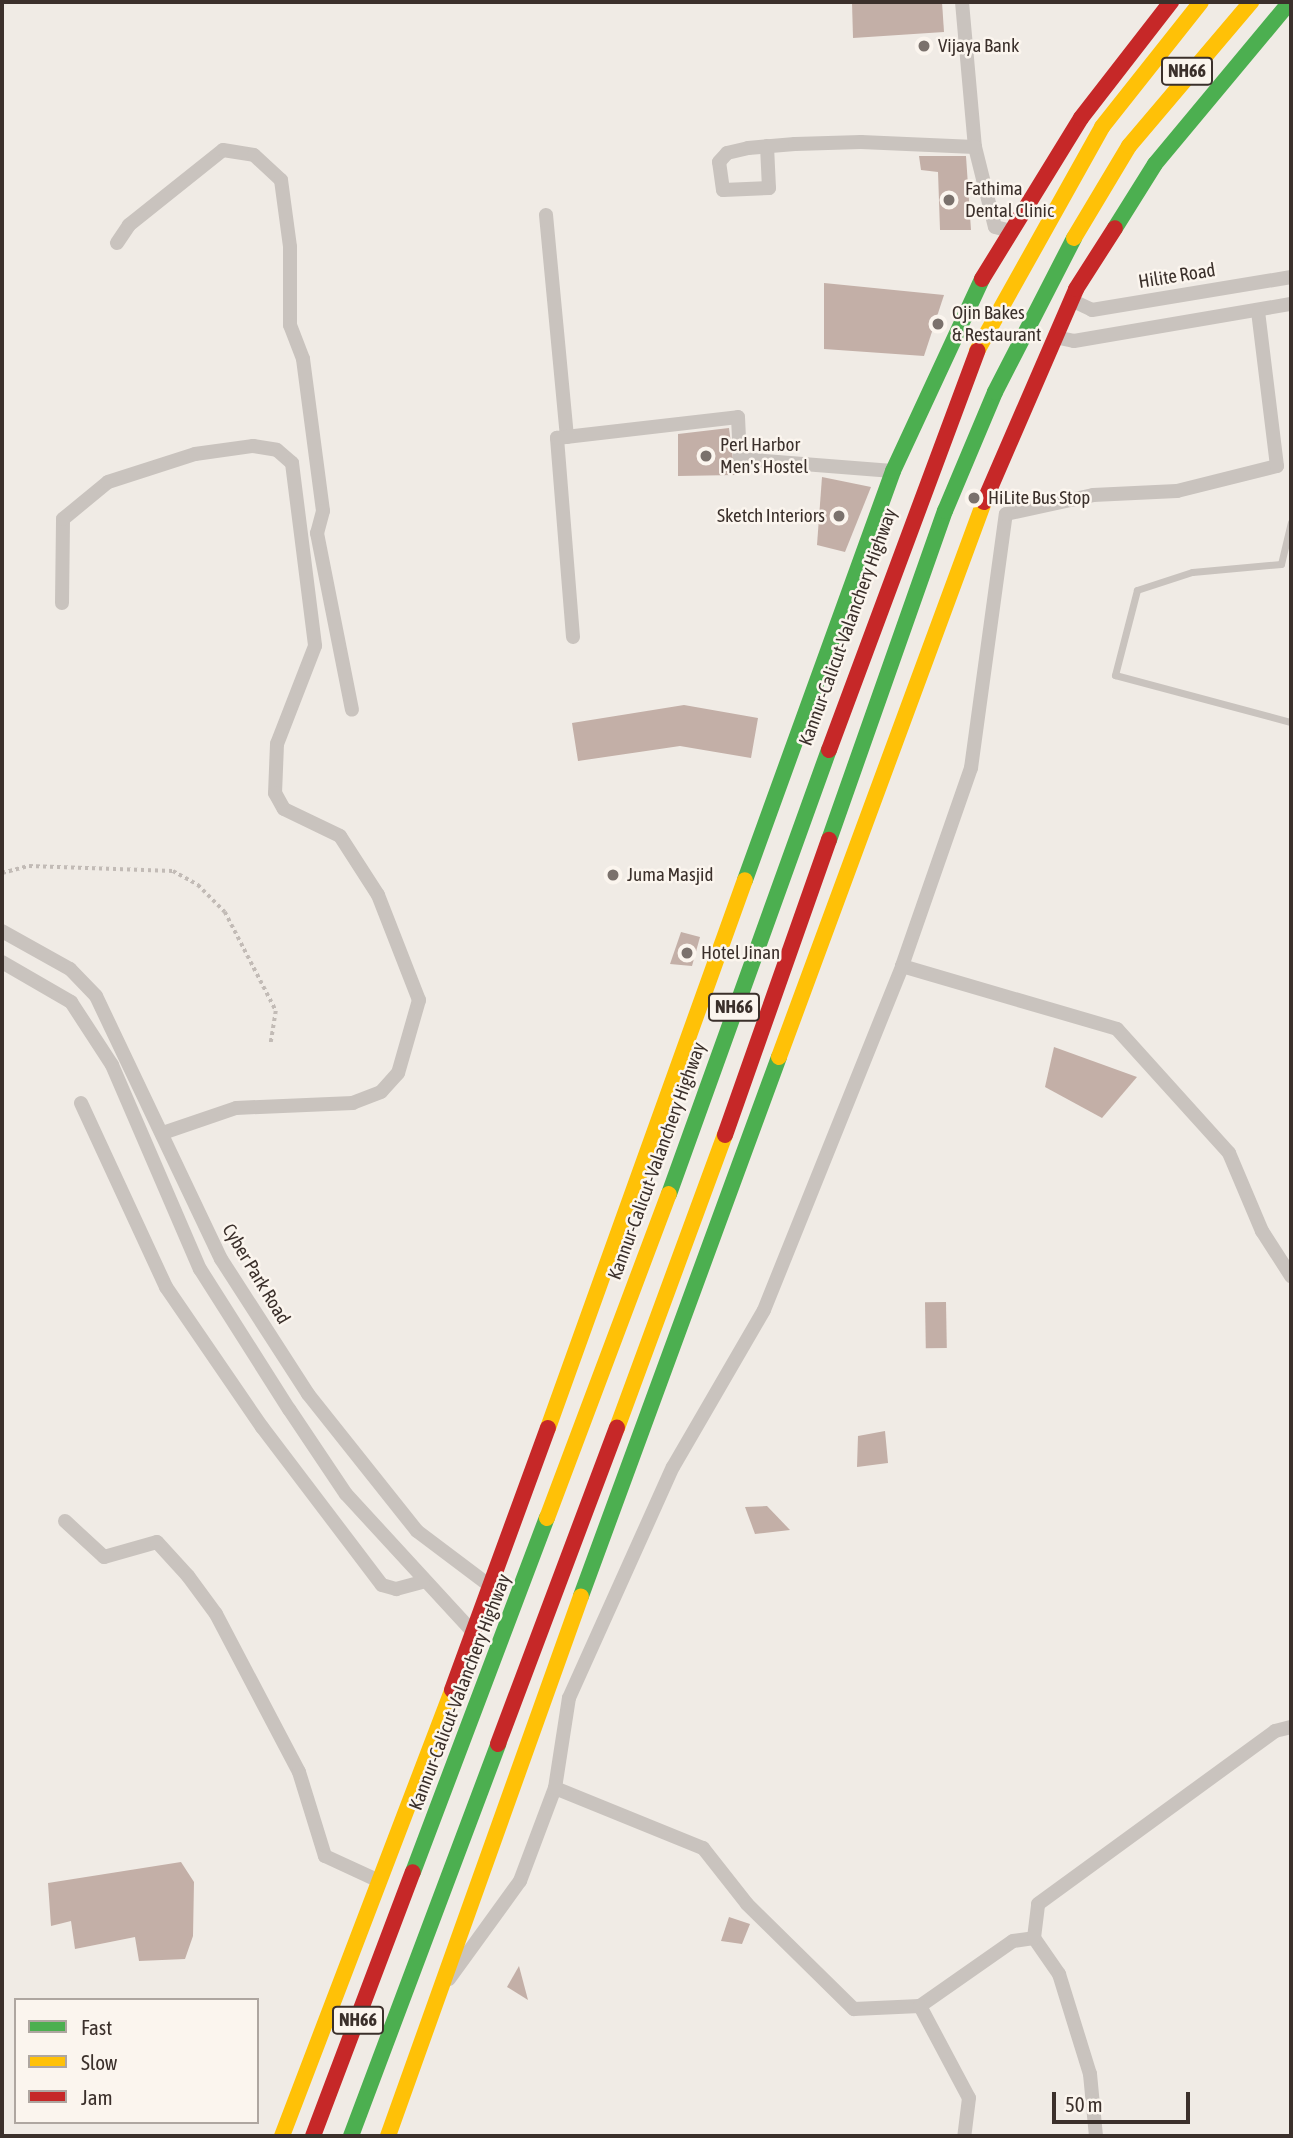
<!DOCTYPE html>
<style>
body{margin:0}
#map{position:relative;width:1293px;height:2138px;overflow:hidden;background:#f0ebe5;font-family:"Asap Condensed",sans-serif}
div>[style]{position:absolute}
.building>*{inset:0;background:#c3afa7;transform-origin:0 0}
.path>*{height:3.5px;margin-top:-1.75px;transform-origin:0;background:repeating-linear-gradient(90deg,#c2bbb6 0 3.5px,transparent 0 7px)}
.lane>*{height:7px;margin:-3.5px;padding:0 3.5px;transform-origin:3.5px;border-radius:3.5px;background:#c9c3be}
.street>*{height:14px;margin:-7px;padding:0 7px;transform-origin:7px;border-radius:7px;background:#c9c3be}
.fast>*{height:16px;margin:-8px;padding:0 8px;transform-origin:8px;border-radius:8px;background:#4caf50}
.slow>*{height:16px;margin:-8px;padding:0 8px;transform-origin:8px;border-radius:8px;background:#ffc107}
.jam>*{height:16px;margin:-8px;padding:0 8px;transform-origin:8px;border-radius:8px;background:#c62828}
.dots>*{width:19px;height:19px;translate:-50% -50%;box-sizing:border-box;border:4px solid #fbf5ee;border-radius:50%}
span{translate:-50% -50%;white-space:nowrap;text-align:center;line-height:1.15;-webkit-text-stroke:5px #fbf5ee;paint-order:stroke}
.shield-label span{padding:2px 5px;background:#fbf5ee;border:2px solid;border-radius:5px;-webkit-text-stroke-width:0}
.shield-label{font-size:18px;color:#3b302b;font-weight:700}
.poi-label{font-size:19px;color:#3b302b}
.left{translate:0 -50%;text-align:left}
.right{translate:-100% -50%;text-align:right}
.street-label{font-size:19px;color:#3b302b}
.frame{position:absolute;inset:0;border:4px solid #3b302b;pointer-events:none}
.legend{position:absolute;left:14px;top:1998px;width:245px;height:126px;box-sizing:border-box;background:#fbf5ee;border:2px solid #aea6a0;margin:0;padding:9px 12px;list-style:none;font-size:21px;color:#3b302b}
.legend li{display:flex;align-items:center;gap:14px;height:35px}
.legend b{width:35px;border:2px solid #aea6a0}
.scale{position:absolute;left:1052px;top:2092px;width:138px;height:32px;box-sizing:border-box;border:4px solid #3b302b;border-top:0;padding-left:9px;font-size:21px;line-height:24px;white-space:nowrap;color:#3b302b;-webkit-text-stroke:5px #fbf5ee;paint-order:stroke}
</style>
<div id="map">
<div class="building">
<i style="clip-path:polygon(852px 2px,942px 2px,944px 32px,853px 38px)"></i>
<i style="clip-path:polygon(919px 156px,966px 156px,971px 230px,940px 230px,938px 172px,921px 170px)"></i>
<i style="clip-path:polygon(824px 283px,944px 295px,924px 356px,824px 349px)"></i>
<i style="clip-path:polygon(729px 428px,735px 475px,678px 476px,678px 434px)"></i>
<i style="clip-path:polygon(822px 477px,871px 487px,845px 552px,817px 545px)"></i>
<i style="clip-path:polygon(684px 705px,758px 718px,751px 758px,680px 746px,578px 761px,572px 723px)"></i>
<i style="clip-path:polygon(681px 932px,700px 937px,692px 966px,670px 964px)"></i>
<i style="clip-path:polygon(1054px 1047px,1137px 1077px,1102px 1118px,1045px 1087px)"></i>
<i style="left:946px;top:1302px;width:46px;height:21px;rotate:89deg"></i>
<i style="clip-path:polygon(885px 1431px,888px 1463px,857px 1467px,858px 1436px)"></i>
<i style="clip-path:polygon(767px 1506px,790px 1530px,755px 1534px,745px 1507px)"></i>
<i style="clip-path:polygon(181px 1862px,194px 1882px,193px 1936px,185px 1959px,139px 1961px,135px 1937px,75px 1949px,71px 1921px,51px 1926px,48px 1883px)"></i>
<i style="clip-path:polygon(729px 1917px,750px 1924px,742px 1944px,721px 1941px)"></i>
<i style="clip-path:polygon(519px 1966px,528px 2000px,507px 1987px)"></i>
</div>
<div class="path">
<i style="left:2px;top:873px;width:28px;rotate:-15deg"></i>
<i style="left:29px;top:866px;width:144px;rotate:2deg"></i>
<i style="left:173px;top:871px;width:29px;rotate:29deg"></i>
<i style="left:198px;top:885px;width:38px;rotate:45deg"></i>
<i style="left:225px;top:912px;width:111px;rotate:62.7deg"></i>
<i style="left:276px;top:1011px;width:33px;rotate:99deg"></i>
</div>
<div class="lane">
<i style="left:1291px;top:522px;width:43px;rotate:103.4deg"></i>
<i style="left:1281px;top:564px;width:89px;rotate:174.9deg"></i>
<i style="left:1192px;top:572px;width:58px;rotate:161.9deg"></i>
<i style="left:1137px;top:590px;width:88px;rotate:104.5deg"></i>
<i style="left:1115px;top:675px;width:182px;rotate:15deg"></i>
</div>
<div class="street">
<i style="left:962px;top:2px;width:146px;rotate:84.9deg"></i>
<i style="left:975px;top:147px;width:82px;rotate:76deg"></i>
<i style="left:995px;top:227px;width:16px;rotate:14deg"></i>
<i style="left:767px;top:146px;width:42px;rotate:87.3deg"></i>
<i style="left:769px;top:188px;width:46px;rotate:177.5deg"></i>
<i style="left:723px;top:190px;width:28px;rotate:-98deg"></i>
<i style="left:719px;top:162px;width:12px;rotate:-48deg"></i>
<i style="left:727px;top:153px;width:22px;rotate:-13deg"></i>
<i style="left:748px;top:148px;width:47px;rotate:-4.9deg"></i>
<i style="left:795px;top:144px;width:66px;rotate:-1.7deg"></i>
<i style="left:861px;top:142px;width:114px;rotate:2.5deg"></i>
<i style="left:546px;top:215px;width:223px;rotate:84.6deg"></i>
<i style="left:117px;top:243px;width:22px;rotate:-56deg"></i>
<i style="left:129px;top:225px;width:120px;rotate:-38.6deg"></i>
<i style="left:223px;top:150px;width:31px;rotate:9deg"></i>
<i style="left:254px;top:155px;width:37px;rotate:43deg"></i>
<i style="left:281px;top:180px;width:68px;rotate:82.3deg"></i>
<i style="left:290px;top:247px;width:78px;rotate:90deg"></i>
<i style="left:290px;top:325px;width:36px;rotate:69deg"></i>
<i style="left:303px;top:359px;width:153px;rotate:82.5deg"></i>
<i style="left:323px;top:511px;width:23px;rotate:105deg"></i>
<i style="left:317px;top:533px;width:180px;rotate:78.8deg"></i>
<i style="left:1071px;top:300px;width:23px;rotate:25deg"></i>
<i style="left:1092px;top:310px;width:202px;rotate:-9.4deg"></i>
<i style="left:1055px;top:337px;width:19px;rotate:12deg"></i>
<i style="left:1074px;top:341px;width:220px;rotate:-9.7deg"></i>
<i style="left:62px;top:603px;width:84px;rotate:-89.3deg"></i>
<i style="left:63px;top:519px;width:58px;rotate:-39.4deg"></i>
<i style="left:108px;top:482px;width:91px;rotate:-17.8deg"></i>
<i style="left:195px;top:454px;width:59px;rotate:-7.9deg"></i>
<i style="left:253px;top:446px;width:24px;rotate:9deg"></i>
<i style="left:277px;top:450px;width:20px;rotate:41deg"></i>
<i style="left:292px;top:463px;width:184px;rotate:82.8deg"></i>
<i style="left:315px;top:646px;width:105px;rotate:111.2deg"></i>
<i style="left:277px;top:744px;width:49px;rotate:92.3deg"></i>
<i style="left:275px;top:793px;width:18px;rotate:61deg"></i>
<i style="left:284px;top:809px;width:62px;rotate:25.7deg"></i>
<i style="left:340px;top:836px;width:70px;rotate:57.2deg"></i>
<i style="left:378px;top:895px;width:113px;rotate:68.7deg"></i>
<i style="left:419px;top:1000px;width:76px;rotate:106deg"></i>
<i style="left:398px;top:1073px;width:25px;rotate:132deg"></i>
<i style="left:381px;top:1092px;width:30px;rotate:159deg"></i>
<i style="left:353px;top:1103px;width:117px;rotate:177.6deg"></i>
<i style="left:236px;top:1108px;width:77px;rotate:161.1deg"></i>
<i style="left:573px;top:637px;width:200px;rotate:-94.6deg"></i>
<i style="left:557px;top:438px;width:182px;rotate:-6.6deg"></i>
<i style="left:738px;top:417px;width:42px;rotate:87.3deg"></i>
<i style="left:740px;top:459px;width:153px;rotate:4.5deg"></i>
<i style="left:2px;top:931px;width:78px;rotate:29.2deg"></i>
<i style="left:70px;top:969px;width:37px;rotate:46deg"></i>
<i style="left:96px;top:996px;width:291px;rotate:64.6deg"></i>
<i style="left:221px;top:1259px;width:161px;rotate:57.2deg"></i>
<i style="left:308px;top:1394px;width:175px;rotate:51.5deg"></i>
<i style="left:417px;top:1531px;width:91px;rotate:37deg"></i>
<i style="left:2px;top:962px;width:80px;rotate:30.1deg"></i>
<i style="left:71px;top:1002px;width:75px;rotate:56.9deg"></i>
<i style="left:112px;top:1065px;width:222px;rotate:66.7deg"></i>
<i style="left:200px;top:1269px;width:166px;rotate:57.6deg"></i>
<i style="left:289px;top:1409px;width:102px;rotate:56.2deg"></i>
<i style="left:346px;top:1494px;width:189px;rotate:47.4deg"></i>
<i style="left:902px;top:966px;width:224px;rotate:16.3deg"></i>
<i style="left:1117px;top:1029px;width:167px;rotate:47.9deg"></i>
<i style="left:1229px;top:1153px;width:85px;rotate:67.1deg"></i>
<i style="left:1262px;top:1231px;width:54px;rotate:57.2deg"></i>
<i style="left:81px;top:1103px;width:203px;rotate:65.2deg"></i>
<i style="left:166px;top:1287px;width:170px;rotate:55.6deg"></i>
<i style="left:262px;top:1427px;width:198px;rotate:52.8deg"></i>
<i style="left:382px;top:1585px;width:15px;rotate:16deg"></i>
<i style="left:396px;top:1589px;width:28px;rotate:-15deg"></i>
<i style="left:65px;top:1521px;width:53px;rotate:42.7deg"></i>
<i style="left:104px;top:1557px;width:55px;rotate:-15.8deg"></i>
<i style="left:157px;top:1542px;width:46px;rotate:47.6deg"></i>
<i style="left:188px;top:1576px;width:47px;rotate:53.6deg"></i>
<i style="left:216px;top:1614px;width:178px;rotate:62.3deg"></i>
<i style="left:299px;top:1772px;width:88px;rotate:72.8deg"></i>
<i style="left:325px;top:1856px;width:60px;rotate:24.8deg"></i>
<i style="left:555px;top:1788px;width:160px;rotate:22.1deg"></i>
<i style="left:703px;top:1848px;width:71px;rotate:51.8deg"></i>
<i style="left:747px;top:1904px;width:150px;rotate:44.5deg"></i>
<i style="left:854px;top:2009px;width:66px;rotate:-2.6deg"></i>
<i style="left:920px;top:2006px;width:113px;rotate:-35deg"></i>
<i style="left:1013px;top:1941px;width:21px;rotate:-8deg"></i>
<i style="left:1034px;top:1938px;width:44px;rotate:55.2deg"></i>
<i style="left:1059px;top:1974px;width:105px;rotate:72.8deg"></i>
<i style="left:1090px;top:2074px;width:62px;rotate:84.5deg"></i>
<i style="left:1034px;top:1938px;width:34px;rotate:-83deg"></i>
<i style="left:1038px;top:1904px;width:293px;rotate:-36.1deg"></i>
<i style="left:1275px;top:1731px;width:16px;rotate:-14deg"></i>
<i style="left:449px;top:1979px;width:121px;rotate:-54.1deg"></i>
<i style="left:520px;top:1881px;width:99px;rotate:-69.4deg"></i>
<i style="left:555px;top:1788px;width:91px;rotate:-81.2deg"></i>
<i style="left:569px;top:1698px;width:253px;rotate:-65.8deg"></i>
<i style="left:673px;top:1467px;width:181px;rotate:-59.9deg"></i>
<i style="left:764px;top:1310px;width:371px;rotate:-68.1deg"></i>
<i style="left:902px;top:966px;width:210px;rotate:-70.8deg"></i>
<i style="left:971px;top:768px;width:256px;rotate:-82.2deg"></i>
<i style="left:1006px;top:514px;width:89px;rotate:-12.3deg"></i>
<i style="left:1093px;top:495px;width:84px;rotate:-2.7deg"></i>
<i style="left:1177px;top:491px;width:103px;rotate:-14deg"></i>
<i style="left:1277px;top:466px;width:156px;rotate:-97deg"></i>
<i style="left:920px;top:2006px;width:104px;rotate:62deg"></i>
<i style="left:969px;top:2098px;width:38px;rotate:97deg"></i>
</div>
<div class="fast">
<i style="left:1115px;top:228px;width:75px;rotate:-58deg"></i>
<i style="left:1155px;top:164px;width:211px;rotate:-50.2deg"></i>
<i style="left:829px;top:840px;width:349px;rotate:-70.6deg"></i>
<i style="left:945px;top:511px;width:129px;rotate:-67.2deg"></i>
<i style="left:995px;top:392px;width:173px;rotate:-62.8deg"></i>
<i style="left:745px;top:880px;width:435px;rotate:-70.1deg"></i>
<i style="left:893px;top:471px;width:212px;rotate:-65.1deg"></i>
<i style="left:669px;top:1194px;width:472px;rotate:-70.2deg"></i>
<i style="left:581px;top:1596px;width:574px;rotate:-69.83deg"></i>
<i style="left:413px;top:1872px;width:379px;rotate:-69.3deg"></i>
<i style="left:351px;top:2136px;width:419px;rotate:-69.4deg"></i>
</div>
<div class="slow">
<i style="left:1074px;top:238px;width:107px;rotate:-59.1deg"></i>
<i style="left:1129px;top:146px;width:189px;rotate:-49.7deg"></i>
<i style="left:977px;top:351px;width:257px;rotate:-60.8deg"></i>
<i style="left:1102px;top:127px;width:159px;rotate:-51.6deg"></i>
<i style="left:779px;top:1057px;width:592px;rotate:-69.73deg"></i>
<i style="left:548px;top:1428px;width:582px;rotate:-70.23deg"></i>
<i style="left:617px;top:1428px;width:312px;rotate:-69.8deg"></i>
<i style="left:547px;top:1518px;width:346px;rotate:-69.4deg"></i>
<i style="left:282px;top:2136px;width:477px;rotate:-69.1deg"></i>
<i style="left:388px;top:2136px;width:573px;rotate:-70.33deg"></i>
</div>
<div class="jam">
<i style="left:982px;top:279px;width:189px;rotate:-58.4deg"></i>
<i style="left:1081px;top:118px;width:147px;rotate:-52.2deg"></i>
<i style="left:984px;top:502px;width:232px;rotate:-66.6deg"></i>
<i style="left:1076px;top:289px;width:72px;rotate:-57.4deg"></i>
<i style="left:829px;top:750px;width:426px;rotate:-69.6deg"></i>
<i style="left:725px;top:1135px;width:313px;rotate:-70.6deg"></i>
<i style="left:452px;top:1690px;width:279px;rotate:-69.9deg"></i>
<i style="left:498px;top:1744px;width:338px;rotate:-69.4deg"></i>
<i style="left:313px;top:2136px;width:282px;rotate:-69.3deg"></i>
</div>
<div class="dots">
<i style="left:924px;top:46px;background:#7a716c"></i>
<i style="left:949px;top:200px;background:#7a716c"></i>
<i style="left:938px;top:324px;background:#7a716c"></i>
<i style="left:706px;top:456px;background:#7a716c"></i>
<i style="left:974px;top:498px;background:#7a716c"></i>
<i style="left:839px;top:516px;background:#7a716c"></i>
<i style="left:613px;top:875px;background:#7a716c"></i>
<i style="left:687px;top:953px;background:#7a716c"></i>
</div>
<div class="shield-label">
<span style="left:1187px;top:71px">NH66</span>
<span style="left:734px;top:1007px">NH66</span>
<span style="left:358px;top:2020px">NH66</span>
</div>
<div class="poi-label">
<span class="left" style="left:938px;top:46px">Vijaya Bank</span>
<span class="left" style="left:965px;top:200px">Fathima<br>Dental Clinic</span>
<span class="left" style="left:952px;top:324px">Ojin Bakes<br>&amp; Restaurant</span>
<span class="left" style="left:720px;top:456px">Perl Harbor<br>Men's Hostel</span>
<span class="left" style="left:988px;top:498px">HiLite Bus Stop</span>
<span class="right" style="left:825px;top:516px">Sketch Interiors</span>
<span class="left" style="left:627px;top:875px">Juma Masjid</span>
<span class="left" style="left:701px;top:953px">Hotel Jinan</span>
</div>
<div class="street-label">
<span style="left:1177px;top:276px;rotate:-9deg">Hilite Road</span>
<span style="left:848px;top:627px;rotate:-70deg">Kannur-Calicut-Valanchery Highway</span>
<span style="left:657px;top:1161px;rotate:-70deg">Kannur-Calicut-Valanchery Highway</span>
<span style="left:256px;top:1274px;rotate:59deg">Cyber Park Road</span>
<span style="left:460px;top:1692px;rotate:-69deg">Kannur-Calicut-Valanchery Highway</span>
</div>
<div class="frame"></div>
<ul class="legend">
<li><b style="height:9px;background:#4caf50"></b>Fast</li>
<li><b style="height:9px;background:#ffc107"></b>Slow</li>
<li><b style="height:9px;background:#c62828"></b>Jam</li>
</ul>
<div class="scale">50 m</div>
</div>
